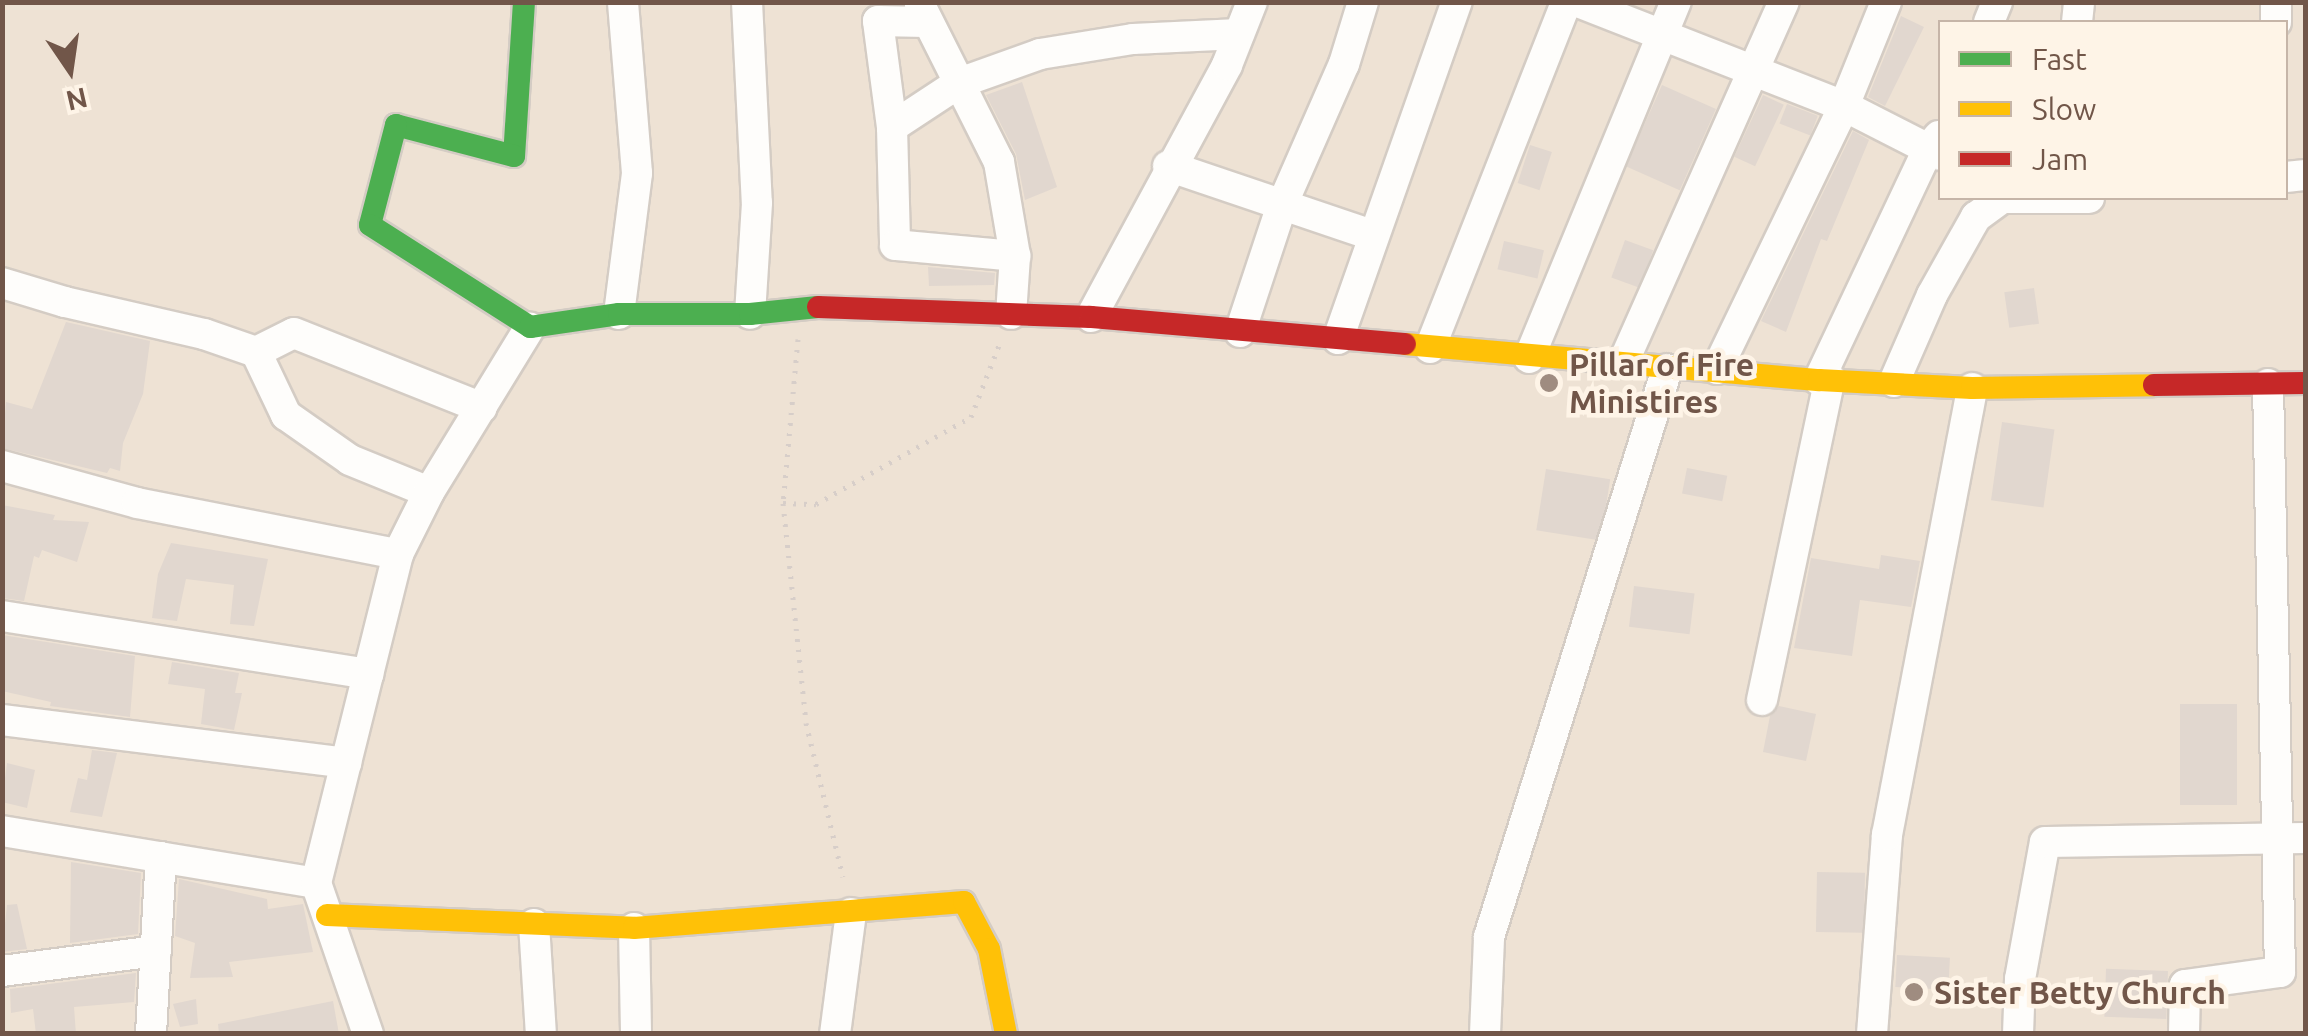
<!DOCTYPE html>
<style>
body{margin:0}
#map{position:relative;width:2308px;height:1036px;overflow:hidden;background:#f5efe7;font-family:Ubuntu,sans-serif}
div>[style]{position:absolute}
.residential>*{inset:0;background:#eee2d4}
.building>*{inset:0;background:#e1d7cf;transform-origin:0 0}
.path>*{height:5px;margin-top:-2.5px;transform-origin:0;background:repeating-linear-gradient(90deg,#d7cec9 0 2.5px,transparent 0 10.5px)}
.roads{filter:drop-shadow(2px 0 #d4ccc4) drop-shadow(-2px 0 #d4ccc4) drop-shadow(0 2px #d4ccc4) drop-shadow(0 -2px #d4ccc4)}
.street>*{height:30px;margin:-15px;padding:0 15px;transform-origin:15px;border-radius:15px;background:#fefdfb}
.fast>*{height:22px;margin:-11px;padding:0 11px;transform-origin:11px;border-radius:11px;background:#4caf50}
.slow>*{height:22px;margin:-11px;padding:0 11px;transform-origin:11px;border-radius:11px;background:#ffc107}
.jam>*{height:22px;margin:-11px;padding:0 11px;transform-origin:11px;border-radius:11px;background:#c62828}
.dots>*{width:28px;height:28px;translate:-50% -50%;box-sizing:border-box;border:5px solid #fef4e7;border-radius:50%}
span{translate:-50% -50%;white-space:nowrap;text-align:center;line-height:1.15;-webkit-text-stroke:9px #fef4e7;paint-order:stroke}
.poi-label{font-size:32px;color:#715649;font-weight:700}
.left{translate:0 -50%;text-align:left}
.frame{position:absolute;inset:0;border:5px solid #715649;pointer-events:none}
.legend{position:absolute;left:1938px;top:20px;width:350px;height:180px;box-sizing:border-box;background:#fef4e7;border:2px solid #c6b5a8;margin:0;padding:12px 18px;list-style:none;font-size:30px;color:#715649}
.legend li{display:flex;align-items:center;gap:20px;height:50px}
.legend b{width:50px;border:2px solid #c6b5a8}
.north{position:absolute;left:20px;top:20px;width:100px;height:100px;-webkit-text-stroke:8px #fef4e7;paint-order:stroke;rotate:167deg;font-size:28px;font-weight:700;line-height:40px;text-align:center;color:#715649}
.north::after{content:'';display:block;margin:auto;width:35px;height:45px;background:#715649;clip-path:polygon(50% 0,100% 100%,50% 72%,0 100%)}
</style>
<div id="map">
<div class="residential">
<i style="clip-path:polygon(evenodd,3px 3px,2305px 3px,2305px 1033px,3px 1033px,3px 3px,1940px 22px,2286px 22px,2286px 198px,1940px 198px,1940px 22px)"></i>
</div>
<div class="building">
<i style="clip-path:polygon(1901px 16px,1924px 27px,1885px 106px,1868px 97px)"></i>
<i style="clip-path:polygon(1022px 82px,1057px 187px,1025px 200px,1016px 154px,986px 95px)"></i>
<i style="left:1662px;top:85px;width:59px;height:89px;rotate:24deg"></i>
<i style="left:1763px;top:95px;width:23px;height:68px;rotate:25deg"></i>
<i style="left:1787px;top:104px;width:33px;height:21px;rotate:21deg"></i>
<i style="clip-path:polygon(1853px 131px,1869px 140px,1827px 241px,1821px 239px,1786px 332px,1761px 321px)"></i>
<i style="left:1530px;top:145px;width:23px;height:40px;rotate:18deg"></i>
<i style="left:1625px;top:240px;width:30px;height:40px;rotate:20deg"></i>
<i style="left:1504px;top:241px;width:41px;height:29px;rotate:13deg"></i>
<i style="clip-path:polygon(928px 267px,995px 273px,994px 285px,929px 286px)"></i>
<i style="left:2034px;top:288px;width:36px;height:30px;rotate:82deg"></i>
<i style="clip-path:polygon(66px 322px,150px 341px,143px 394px,123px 443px,120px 471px,110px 468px,107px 473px,2px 448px,6px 402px,32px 409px)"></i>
<i style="left:2002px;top:422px;width:53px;height:79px;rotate:8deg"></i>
<i style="left:1687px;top:468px;width:41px;height:26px;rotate:11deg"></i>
<i style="left:1546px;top:469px;width:65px;height:62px;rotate:9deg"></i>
<i style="clip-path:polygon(2px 505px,55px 515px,53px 520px,89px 522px,77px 562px,42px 550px,39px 558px,34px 556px,24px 601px,2px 598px)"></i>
<i style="clip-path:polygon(171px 543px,268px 559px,254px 626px,230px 624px,234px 585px,186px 579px,177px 621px,152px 618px,158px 574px)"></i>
<i style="clip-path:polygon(1881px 555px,1920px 561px,1911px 607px,1860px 600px,1852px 656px,1794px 648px,1811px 558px,1879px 569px)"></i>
<i style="left:1634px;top:586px;width:61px;height:41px;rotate:7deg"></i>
<i style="clip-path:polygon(2px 635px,135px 656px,130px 717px,50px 706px,51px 702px,2px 691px)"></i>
<i style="clip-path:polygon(172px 662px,239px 673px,235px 693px,242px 693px,234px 730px,201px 724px,205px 689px,168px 684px)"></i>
<i style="left:2180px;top:704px;width:57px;height:101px"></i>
<i style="clip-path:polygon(1779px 706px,1816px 714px,1806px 761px,1763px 752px,1770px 716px)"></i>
<i style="clip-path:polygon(92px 750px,117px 753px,102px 817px,70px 812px,78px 778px,87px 780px)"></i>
<i style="clip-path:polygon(7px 763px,35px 770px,27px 808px,2px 802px)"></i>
<i style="clip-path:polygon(71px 862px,141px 873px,138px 934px,70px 943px)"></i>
<i style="left:1817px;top:872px;width:48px;height:60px;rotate:1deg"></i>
<i style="clip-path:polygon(179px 879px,267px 899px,268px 909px,303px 904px,313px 952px,229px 962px,233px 977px,190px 978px,195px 943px,175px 936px)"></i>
<i style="clip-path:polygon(17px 904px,27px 949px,2px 952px,7px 905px)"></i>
<i style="left:1897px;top:955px;width:53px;height:32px;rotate:3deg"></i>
<i style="left:2168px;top:971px;width:48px;height:62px;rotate:92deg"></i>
<i style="clip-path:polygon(136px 973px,134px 1002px,74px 1007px,76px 1034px,36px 1034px,33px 1009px,11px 1013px,10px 989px)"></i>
<i style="clip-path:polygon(196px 999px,198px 1024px,180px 1027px,173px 1004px)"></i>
<i style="clip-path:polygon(333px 1001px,339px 1034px,219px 1034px,218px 1024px)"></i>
</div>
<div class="path">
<i style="left:798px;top:339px;width:165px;rotate:95.2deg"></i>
<i style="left:783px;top:503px;width:221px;rotate:84deg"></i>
<i style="left:806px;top:723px;width:158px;rotate:76.5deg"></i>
<i style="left:783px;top:503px;width:33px;rotate:2deg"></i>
<i style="left:816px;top:504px;width:178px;rotate:-29.3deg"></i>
<i style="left:971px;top:417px;width:77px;rotate:-68.7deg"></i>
</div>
<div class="roads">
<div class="street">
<i style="left:747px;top:2px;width:201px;rotate:87.2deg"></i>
<i style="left:757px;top:203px;width:111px;rotate:93.6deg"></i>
<i style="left:1578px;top:2px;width:286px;rotate:21.4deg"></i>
<i style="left:1844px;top:106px;width:108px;rotate:27deg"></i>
<i style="left:2276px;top:2px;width:20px;rotate:90deg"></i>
<i style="left:920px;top:5px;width:176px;rotate:63.3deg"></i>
<i style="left:999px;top:162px;width:95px;rotate:80.3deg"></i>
<i style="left:1015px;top:256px;width:58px;rotate:93.9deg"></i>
<i style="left:926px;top:22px;width:48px;rotate:-178.8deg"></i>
<i style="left:878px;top:21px;width:107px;rotate:82.5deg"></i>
<i style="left:892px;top:127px;width:118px;rotate:88.5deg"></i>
<i style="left:895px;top:245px;width:121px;rotate:5.2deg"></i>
<i style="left:1989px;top:22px;width:22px;rotate:-68deg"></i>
<i style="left:2077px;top:22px;width:20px;rotate:-84deg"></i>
<i style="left:892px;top:127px;width:80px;rotate:-33.3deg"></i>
<i style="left:959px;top:83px;width:86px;rotate:-19.7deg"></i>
<i style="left:1040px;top:54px;width:94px;rotate:-9.2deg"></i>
<i style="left:1133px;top:39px;width:106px;rotate:-2.7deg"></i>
<i style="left:1168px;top:166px;width:215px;rotate:18.7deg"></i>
<i style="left:2286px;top:177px;width:20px;rotate:-6deg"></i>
<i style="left:1995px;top:198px;width:94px"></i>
<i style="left:2px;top:283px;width:66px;rotate:16.8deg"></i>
<i style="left:65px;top:302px;width:143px;rotate:13deg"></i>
<i style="left:204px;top:334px;width:55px;rotate:19.1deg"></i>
<i style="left:256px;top:352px;width:42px;rotate:-26.6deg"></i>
<i style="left:294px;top:333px;width:202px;rotate:21.7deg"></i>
<i style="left:619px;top:314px;width:142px;rotate:-82.7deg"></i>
<i style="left:637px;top:173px;width:172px;rotate:-94.7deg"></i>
<i style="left:1091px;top:317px;width:286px;rotate:-61.6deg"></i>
<i style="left:1227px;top:65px;width:68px;rotate:-68.4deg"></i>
<i style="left:1240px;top:332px;width:134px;rotate:-71.7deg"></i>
<i style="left:1282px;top:205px;width:154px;rotate:-66.3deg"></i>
<i style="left:1344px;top:64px;width:65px;rotate:-73deg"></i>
<i style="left:1338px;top:339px;width:357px;rotate:-70.6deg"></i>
<i style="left:1430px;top:348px;width:372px;rotate:-68.5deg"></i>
<i style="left:256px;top:352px;width:70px;rotate:64.5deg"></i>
<i style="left:286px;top:415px;width:78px;rotate:35.1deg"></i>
<i style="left:350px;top:460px;width:85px;rotate:22.1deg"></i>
<i style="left:1529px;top:358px;width:385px;rotate:-67.6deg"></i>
<i style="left:1623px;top:363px;width:395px;rotate:-66deg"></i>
<i style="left:1717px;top:369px;width:292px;rotate:-64.2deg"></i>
<i style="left:1844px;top:106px;width:112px;rotate:-68deg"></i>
<i style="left:1819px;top:380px;width:255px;rotate:-64.7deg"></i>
<i style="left:1928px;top:149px;width:17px;rotate:-50deg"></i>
<i style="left:1894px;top:382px;width:95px;rotate:-66.4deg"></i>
<i style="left:1932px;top:295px;width:90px;rotate:-60.6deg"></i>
<i style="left:1976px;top:217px;width:27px;rotate:-36deg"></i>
<i style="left:2px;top:466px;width:140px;rotate:15.3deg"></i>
<i style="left:137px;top:503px;width:266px;rotate:11.1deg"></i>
<i style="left:2px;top:616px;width:371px;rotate:9deg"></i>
<i style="left:1762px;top:700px;width:329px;rotate:-78.1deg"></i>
<i style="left:2px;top:720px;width:347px;rotate:7.1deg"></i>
<i style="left:2px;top:831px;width:318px;rotate:9.4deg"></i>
<i style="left:534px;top:924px;width:110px;rotate:86.4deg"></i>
<i style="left:634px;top:928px;width:106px;rotate:88.9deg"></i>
<i style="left:2px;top:971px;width:155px;rotate:-7.4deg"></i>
<i style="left:151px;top:1034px;width:177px;rotate:-86.8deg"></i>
<i style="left:368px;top:1034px;width:160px;rotate:-109deg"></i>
<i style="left:316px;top:883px;width:339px;rotate:-76deg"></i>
<i style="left:398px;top:554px;width:69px;rotate:-63.4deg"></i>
<i style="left:429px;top:492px;width:193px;rotate:-58.5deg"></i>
<i style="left:835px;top:1034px;width:122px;rotate:-82.5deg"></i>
<i style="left:1485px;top:1034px;width:97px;rotate:-87.6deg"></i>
<i style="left:1489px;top:937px;width:595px;rotate:-72.6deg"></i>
<i style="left:1872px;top:1034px;width:200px;rotate:-85.7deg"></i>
<i style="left:1887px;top:835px;width:455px;rotate:-79.2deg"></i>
<i style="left:2018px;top:1034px;width:55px;rotate:-87.9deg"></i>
<i style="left:2020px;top:979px;width:139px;rotate:-79.7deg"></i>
<i style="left:2045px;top:842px;width:261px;rotate:-0.9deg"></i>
<i style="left:2184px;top:1034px;width:49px;rotate:-88.8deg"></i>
<i style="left:2185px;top:985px;width:96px;rotate:-7.8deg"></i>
<i style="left:2280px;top:972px;width:588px;rotate:-91.17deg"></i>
</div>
<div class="fast">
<i style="left:524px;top:2px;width:154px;rotate:93.7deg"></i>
<i style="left:514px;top:156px;width:122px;rotate:-165.3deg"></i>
<i style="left:396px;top:125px;width:103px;rotate:104.6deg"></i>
<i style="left:370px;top:225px;width:190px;rotate:32.5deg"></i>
<i style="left:530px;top:327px;width:90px;rotate:-8.3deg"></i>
<i style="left:619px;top:314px;width:131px"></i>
<i style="left:750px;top:314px;width:68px;rotate:-5.9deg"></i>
</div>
<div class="slow">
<i style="left:1405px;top:344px;width:416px;rotate:5deg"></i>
<i style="left:1819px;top:380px;width:153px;rotate:3deg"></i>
<i style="left:1972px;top:388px;width:182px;rotate:-0.9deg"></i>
<i style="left:327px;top:915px;width:307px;rotate:2.4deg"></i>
<i style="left:634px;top:928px;width:331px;rotate:-4.5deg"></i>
<i style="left:964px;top:902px;width:53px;rotate:62deg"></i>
<i style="left:989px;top:949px;width:87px;rotate:78.7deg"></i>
</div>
<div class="jam">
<i style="left:818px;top:307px;width:273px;rotate:2.1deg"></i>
<i style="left:1091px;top:317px;width:315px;rotate:4.9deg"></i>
<i style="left:2154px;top:385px;width:152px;rotate:-0.8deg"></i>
</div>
</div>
<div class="dots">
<i style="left:1549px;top:383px;background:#9f8c80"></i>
<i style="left:1914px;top:992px;background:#9f8c80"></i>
</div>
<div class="poi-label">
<span class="left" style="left:1569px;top:383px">Pillar of Fire<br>Ministires</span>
<span class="left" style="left:1934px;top:992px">Sister Betty Church</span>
</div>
<div class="frame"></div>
<ul class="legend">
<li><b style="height:12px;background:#4caf50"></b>Fast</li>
<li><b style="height:12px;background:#ffc107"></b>Slow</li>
<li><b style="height:12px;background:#c62828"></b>Jam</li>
</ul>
<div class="north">N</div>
</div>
